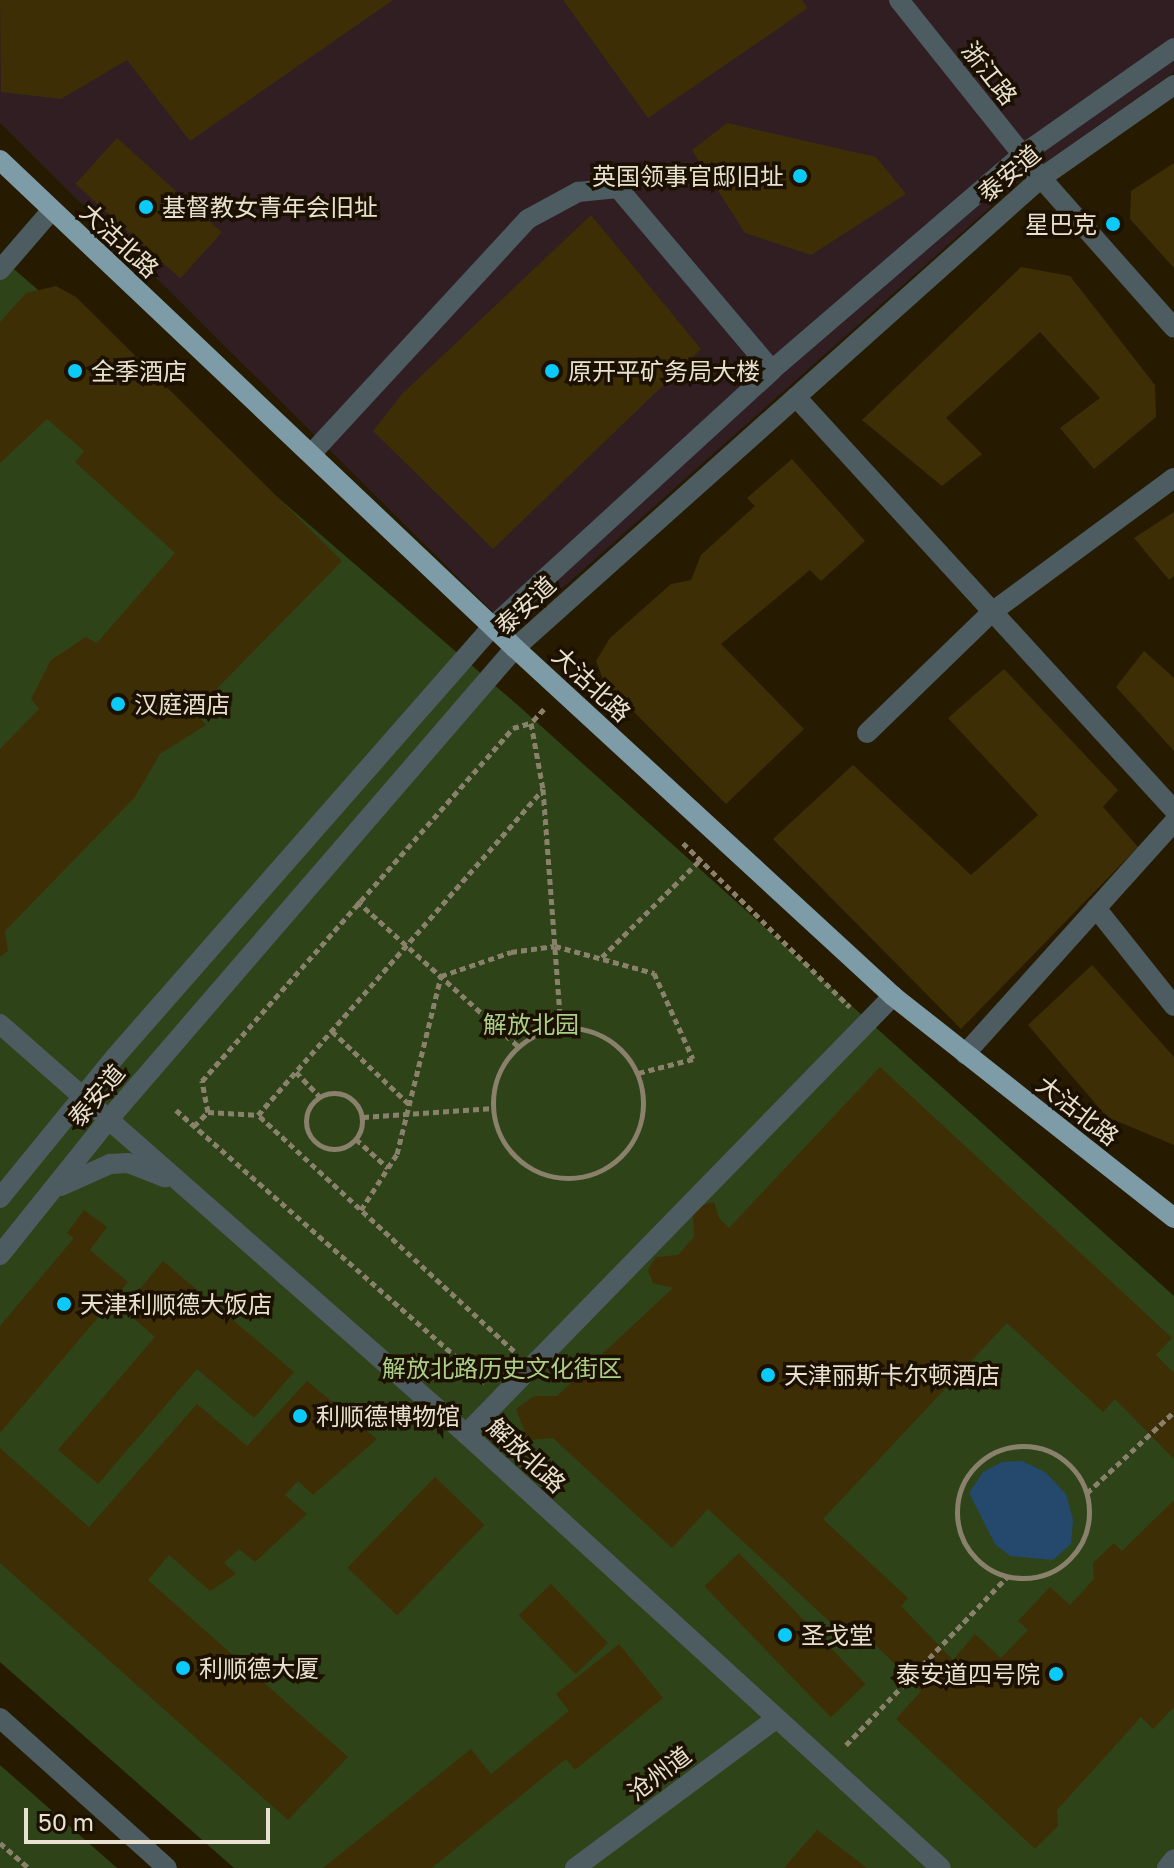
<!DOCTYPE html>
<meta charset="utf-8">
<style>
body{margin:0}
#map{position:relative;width:1174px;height:1868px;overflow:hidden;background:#261b01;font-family:"Golos Text","Noto Sans SC",sans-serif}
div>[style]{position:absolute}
.commercial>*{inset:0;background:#301e23}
.green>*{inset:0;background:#2f4318}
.water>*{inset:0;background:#24496c}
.building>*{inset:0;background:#3e2e06;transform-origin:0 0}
.path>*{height:5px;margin-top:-2.5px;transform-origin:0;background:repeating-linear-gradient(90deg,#8a816c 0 6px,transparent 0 10px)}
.path>.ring{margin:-2.5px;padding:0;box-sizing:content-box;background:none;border:5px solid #8a816c;border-radius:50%}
.minor>*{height:20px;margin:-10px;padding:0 10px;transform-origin:10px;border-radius:10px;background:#4d5c61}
.major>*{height:20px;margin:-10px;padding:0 10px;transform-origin:10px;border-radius:10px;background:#7d9ca7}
.dots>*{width:22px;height:22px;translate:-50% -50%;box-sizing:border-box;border:4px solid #1c1100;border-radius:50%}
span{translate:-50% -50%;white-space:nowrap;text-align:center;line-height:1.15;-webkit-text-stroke:7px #1c1100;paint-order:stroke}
.street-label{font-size:24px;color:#e8e1d1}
.poi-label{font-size:24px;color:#e8e1d1}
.right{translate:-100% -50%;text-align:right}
.left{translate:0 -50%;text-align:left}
.park-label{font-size:24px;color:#abcf87}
.scale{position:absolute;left:24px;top:1808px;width:246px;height:36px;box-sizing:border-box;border:4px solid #e8e1d1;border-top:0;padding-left:10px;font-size:24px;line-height:28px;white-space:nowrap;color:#e8e1d1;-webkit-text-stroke:6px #1c1100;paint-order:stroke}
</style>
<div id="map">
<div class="commercial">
<i style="clip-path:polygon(0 0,1174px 0,1174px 72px,1023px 178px,513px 632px,0 123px)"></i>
</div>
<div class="green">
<i style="clip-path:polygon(0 257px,521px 708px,1174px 1296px,1174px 1868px,234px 1868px,0 1662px)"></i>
<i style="clip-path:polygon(0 1765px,117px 1868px,0 1868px)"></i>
</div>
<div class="water">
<i style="clip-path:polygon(1022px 1461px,1045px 1472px,1066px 1494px,1073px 1520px,1071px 1544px,1053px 1560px,1010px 1556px,995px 1544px,969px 1493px,983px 1472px,1002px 1462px)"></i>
</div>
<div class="building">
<i style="clip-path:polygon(0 0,393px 0,190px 141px,127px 60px,61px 99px,1px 92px)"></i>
<i style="clip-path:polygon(563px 0,802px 0,808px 8px,648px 118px)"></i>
<i style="clip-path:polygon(727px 123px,876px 157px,906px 194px,811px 255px,745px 233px,692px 150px)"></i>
<i style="left:117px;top:138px;width:141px;height:62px;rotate:42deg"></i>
<i style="clip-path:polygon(1174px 163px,1174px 268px,1130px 219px,1131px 191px)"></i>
<i style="clip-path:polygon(591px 215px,701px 349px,493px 549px,373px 431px,402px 394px)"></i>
<i style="clip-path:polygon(1021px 267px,1070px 276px,1155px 385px,1156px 417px,1094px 469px,1060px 428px,1100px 398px,1040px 332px,946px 418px,982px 454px,942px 486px,862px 420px)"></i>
<i style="clip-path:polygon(56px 286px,76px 297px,342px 561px,194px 712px,206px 725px,160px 754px,135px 797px,5px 931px,8px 951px,0 957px,0 749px,39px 709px,31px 699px,51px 660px,86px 637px,97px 643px,175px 553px,75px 462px,84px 451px,47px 419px,0 463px,0 322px,26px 293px)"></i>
<i style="clip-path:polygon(792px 459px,865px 541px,821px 581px,810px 570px,721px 644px,804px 729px,726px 804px,604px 682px,596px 661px,610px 638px,671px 584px,691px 580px,701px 555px,755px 506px,747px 498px)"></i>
<i style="clip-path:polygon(1174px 512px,1174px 576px,1169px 580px,1134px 538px)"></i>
<i style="clip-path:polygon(1144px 651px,1174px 678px,1174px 751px,1116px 687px)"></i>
<i style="clip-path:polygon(1004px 669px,1118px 790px,1103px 807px,1138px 847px,961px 1029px,773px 839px,853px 765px,971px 875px,1038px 815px,948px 718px)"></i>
<i style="clip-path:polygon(1092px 965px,1174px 1057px,1174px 1145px,1107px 1117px,1028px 1025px)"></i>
<i style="clip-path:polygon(880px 1067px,1172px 1338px,1156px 1355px,1174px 1373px,1174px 1459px,1115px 1399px,1103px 1412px,1007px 1323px,823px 1519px,908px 1598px,901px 1606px,953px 1660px,975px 1634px,1001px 1658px,1028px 1630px,1018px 1621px,1050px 1587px,1070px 1605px,1094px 1579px,1093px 1563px,1114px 1543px,1122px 1551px,1174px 1500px,1174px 1707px,1153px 1729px,1141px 1717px,1057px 1810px,1058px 1826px,1035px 1849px,896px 1719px,921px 1691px,870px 1639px,860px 1650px,708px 1509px,672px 1548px,553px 1438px,528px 1440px,516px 1409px,534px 1396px,557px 1396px,673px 1288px,653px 1283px,648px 1270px,656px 1257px,678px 1255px,694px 1237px,693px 1208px,714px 1202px,719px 1218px,729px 1228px)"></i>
<i style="clip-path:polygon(84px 1210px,107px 1227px,90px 1250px,128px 1282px,0 1433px,0 1326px,74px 1238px,67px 1233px)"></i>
<i style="clip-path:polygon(163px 1261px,294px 1372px,254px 1418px,197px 1369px,98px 1484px,58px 1450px,155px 1337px,123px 1309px)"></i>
<i style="clip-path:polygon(307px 1381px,377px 1439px,313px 1495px,298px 1481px,285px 1495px,307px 1514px,255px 1562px,239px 1549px,224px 1563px,236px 1574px,210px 1591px,169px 1555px,148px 1580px,348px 1757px,288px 1820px,0 1563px,0 1448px,89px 1527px,197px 1404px,247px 1446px)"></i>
<i style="left:435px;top:1477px;width:69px;height:126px;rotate:44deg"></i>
<i style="left:739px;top:1553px;width:182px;height:48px;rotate:46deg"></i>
<i style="left:551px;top:1584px;width:82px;height:45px;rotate:46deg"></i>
<i style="clip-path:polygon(619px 1644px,663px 1698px,575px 1770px,566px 1759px,432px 1868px,323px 1868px,471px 1749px,491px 1774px,569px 1711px,556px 1694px)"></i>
<i style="clip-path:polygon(817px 1830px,867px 1868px,784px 1868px)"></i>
</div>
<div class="path">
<i style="left:544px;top:709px;width:19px;rotate:133deg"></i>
<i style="left:531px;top:723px;width:67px;rotate:79.7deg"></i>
<i style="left:543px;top:789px;width:240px;rotate:85.7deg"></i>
<i style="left:683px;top:843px;width:234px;rotate:44.5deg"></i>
<i style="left:357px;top:901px;width:219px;rotate:42deg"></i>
<i style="left:602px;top:957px;width:138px;rotate:-44.7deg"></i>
<i class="ring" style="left:493px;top:1028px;width:145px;height:145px"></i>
<i style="left:332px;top:1031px;width:106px;rotate:43.5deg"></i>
<i style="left:296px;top:1072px;width:33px;rotate:46deg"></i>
<i class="ring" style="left:306px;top:1093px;width:51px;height:51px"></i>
<i style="left:176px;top:1110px;width:412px;rotate:41.4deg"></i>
<i style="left:208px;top:1112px;width:50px;rotate:3.4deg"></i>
<i style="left:363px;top:1117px;width:131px;rotate:-3.9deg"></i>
<i style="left:194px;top:1126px;width:20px;rotate:-45deg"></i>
<i style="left:208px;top:1112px;width:32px;rotate:-101deg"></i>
<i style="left:202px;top:1081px;width:470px;rotate:-48.6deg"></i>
<i style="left:513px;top:728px;width:19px;rotate:-16deg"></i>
<i style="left:356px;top:1139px;width:43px;rotate:42.2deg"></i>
<i style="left:361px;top:1210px;width:67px;rotate:-57.3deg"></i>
<i style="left:397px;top:1154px;width:183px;rotate:-76.1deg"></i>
<i style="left:441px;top:976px;width:74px;rotate:-18.9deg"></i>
<i style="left:511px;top:952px;width:44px;rotate:-7.8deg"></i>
<i style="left:555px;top:946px;width:103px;rotate:15.3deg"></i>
<i style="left:654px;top:973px;width:94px;rotate:65.6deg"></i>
<i style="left:693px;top:1059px;width:57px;rotate:165.7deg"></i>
<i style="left:514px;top:1351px;width:348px;rotate:-137.3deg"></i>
<i style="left:258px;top:1115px;width:433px;rotate:-48.8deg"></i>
<i class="ring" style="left:957px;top:1446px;width:127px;height:127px"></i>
<i style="left:1087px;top:1493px;width:119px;rotate:-43deg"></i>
<i style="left:846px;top:1745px;width:233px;rotate:-46.2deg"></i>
<i style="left:0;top:1843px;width:38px;rotate:41deg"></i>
</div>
<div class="minor">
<i style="left:899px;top:0;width:228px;rotate:51.4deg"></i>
<i style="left:1041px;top:178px;width:200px;rotate:48.4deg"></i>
<i style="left:0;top:270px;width:78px;rotate:-49.2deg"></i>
<i style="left:796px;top:397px;width:560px;rotate:47.53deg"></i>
<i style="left:312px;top:453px;width:318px;rotate:-47.3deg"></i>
<i style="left:528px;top:219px;width:57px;rotate:-28.4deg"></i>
<i style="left:578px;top:192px;width:40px;rotate:-5.7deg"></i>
<i style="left:618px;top:188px;width:238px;rotate:49.8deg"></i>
<i style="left:867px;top:733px;width:174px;rotate:-44.1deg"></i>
<i style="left:992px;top:612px;width:226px;rotate:-36.4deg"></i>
<i style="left:1096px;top:908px;width:125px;rotate:51.5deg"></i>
<i style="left:0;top:1024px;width:621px;rotate:41.34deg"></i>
<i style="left:466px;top:1434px;width:643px;rotate:42.42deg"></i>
<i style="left:965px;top:1054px;width:312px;rotate:-48deg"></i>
<i style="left:61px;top:1186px;width:54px;rotate:-24.2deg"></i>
<i style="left:110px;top:1164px;width:18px;rotate:-3deg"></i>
<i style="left:128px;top:1163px;width:40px;rotate:21deg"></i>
<i style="left:0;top:1198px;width:182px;rotate:-50.8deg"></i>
<i style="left:115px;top:1057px;width:572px;rotate:-48.76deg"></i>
<i style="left:492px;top:627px;width:380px;rotate:-42.5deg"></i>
<i style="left:772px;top:370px;width:330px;rotate:-40.7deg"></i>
<i style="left:1022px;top:155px;width:186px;rotate:-35.1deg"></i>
<i style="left:0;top:1255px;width:174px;rotate:-51.3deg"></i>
<i style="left:109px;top:1119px;width:622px;rotate:-49.24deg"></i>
<i style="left:515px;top:648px;width:705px;rotate:-41.78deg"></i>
<i style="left:1041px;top:178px;width:162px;rotate:-35deg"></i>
<i style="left:466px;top:1434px;width:612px;rotate:-45.73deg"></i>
<i style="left:0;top:1718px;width:224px;rotate:41.9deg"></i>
<i style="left:575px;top:1868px;width:248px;rotate:-36.6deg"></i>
<i style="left:1167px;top:1868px;width:11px;rotate:-52deg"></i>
</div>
<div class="major">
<i style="left:0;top:160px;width:709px;rotate:43.46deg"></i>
<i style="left:515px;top:648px;width:514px;rotate:42.63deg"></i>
<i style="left:893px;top:996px;width:358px;rotate:38.3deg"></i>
</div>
<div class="dots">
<i style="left:800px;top:176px;background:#0acafa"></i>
<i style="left:146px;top:207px;background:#0acafa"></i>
<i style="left:1113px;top:224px;background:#0acafa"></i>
<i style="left:75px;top:371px;background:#0acafa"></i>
<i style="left:552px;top:371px;background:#0acafa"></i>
<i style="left:118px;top:704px;background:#0acafa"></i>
<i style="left:64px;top:1304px;background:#0acafa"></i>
<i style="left:768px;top:1375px;background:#0acafa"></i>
<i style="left:300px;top:1416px;background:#0acafa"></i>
<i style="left:785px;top:1635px;background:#0acafa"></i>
<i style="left:183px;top:1668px;background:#0acafa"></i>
<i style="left:1056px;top:1674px;background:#0acafa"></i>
</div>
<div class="street-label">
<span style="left:990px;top:73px;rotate:52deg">浙江路</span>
<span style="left:1009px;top:173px;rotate:-40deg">泰安道</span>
<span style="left:120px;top:240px;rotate:43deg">大沽北路</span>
<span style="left:525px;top:605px;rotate:-43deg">泰安道</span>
<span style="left:592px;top:684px;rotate:43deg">大沽北路</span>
<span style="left:96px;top:1095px;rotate:-50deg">泰安道</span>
<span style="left:1078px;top:1110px;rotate:38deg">大沽北路</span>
<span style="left:527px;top:1455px;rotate:43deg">解放北路</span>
<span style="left:659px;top:1773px;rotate:-37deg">沧州道</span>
</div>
<div class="poi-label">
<span class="right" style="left:784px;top:176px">英国领事官邸旧址</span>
<span class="left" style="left:162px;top:207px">基督教女青年会旧址</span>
<span class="right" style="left:1097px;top:224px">星巴克</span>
<span class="left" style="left:91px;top:371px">全季酒店</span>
<span class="left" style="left:568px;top:371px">原开平矿务局大楼</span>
<span class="left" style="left:134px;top:704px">汉庭酒店</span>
<span class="left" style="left:80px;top:1304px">天津利顺德大饭店</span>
<span class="left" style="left:784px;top:1375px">天津丽斯卡尔顿酒店</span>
<span class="left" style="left:316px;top:1416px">利顺德博物馆</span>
<span class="left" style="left:801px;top:1635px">圣戈堂</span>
<span class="left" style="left:199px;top:1668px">利顺德大厦</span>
<span class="right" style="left:1040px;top:1674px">泰安道四号院</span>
</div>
<div class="park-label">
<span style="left:531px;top:1024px">解放北园</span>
<span style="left:502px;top:1368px">解放北路历史文化街区</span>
</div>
<div class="scale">50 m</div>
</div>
